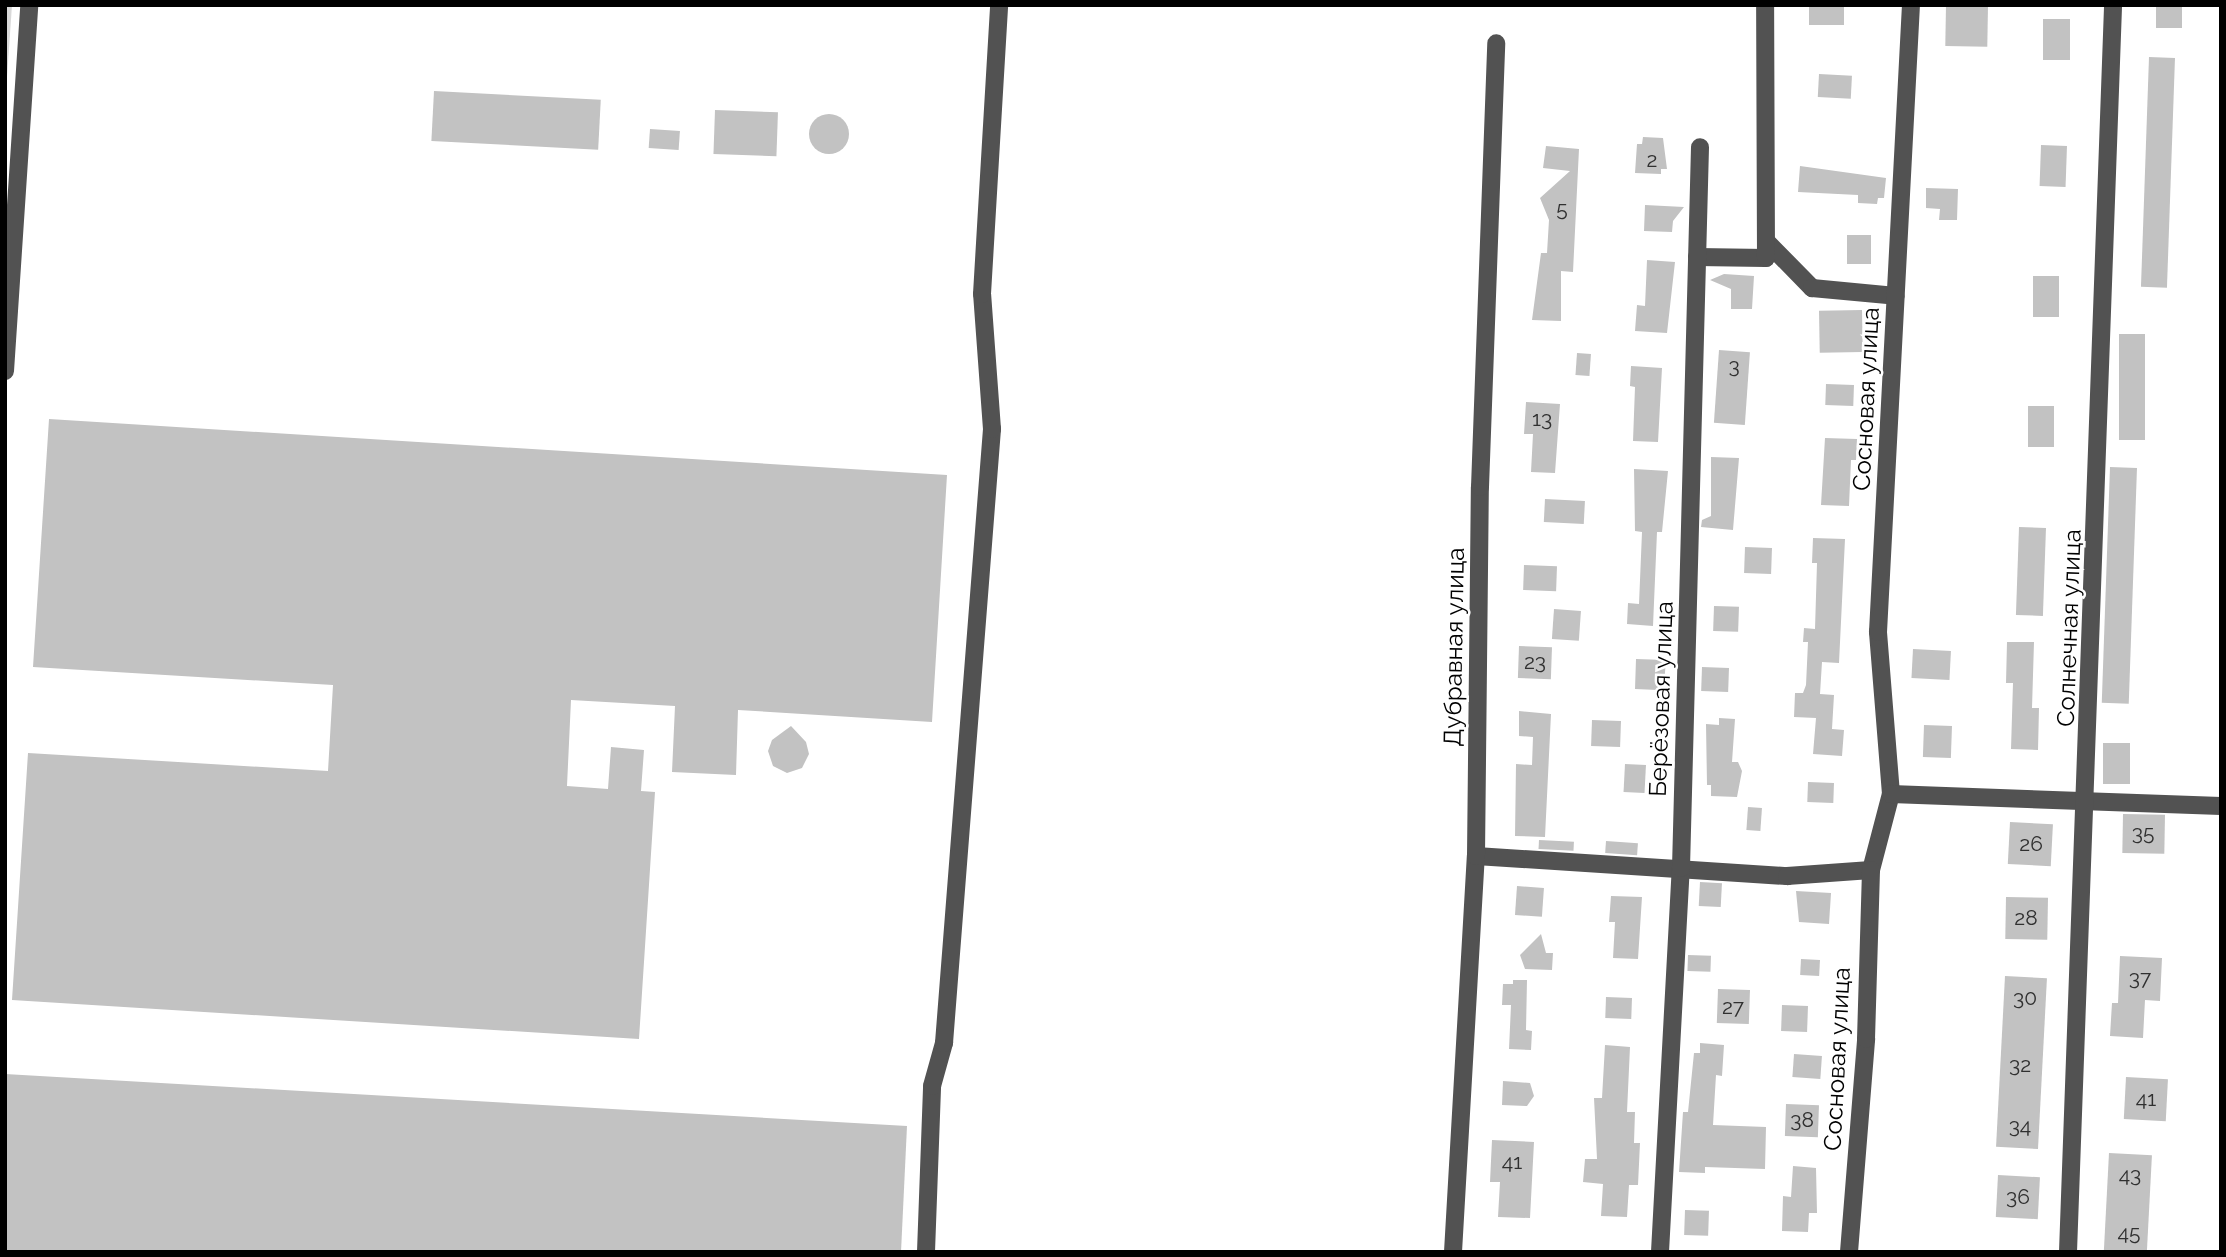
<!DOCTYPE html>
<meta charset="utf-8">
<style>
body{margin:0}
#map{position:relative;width:2226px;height:1257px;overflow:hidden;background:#fff;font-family:Raleway,sans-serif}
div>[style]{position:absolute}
.green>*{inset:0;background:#d9d9d9}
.building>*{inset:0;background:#c2c2c2;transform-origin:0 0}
.round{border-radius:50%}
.minor>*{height:18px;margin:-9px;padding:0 9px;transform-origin:9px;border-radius:9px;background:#525252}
span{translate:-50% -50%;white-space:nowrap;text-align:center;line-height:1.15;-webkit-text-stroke:5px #fff;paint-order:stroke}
.number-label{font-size:21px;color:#303030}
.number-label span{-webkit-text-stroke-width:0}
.street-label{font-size:24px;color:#000}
.frame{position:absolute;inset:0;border:7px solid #000;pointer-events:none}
</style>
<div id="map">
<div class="green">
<i style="clip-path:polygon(5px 5px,12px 5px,5px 106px)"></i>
</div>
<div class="building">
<i style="left:1809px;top:5px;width:35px;height:20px"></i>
<i style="left:1946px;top:5px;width:42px;height:41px;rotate:1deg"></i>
<i style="left:2156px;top:5px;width:26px;height:23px"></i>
<i style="left:2043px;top:19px;width:27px;height:41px"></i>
<i style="left:2149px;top:57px;width:26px;height:230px;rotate:2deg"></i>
<i style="left:1819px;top:74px;width:33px;height:23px;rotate:3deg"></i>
<i style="left:434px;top:91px;width:167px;height:50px;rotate:3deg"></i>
<i style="left:715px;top:110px;width:63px;height:44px;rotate:2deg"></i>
<i class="round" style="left:809px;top:114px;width:40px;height:40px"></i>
<i style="left:650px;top:129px;width:30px;height:19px;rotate:4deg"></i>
<i style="clip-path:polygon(1643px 137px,1663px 138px,1667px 169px,1661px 169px,1661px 174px,1635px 173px,1637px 144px,1642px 144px)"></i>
<i style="left:2041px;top:145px;width:26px;height:41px;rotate:2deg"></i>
<i style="clip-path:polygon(1546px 146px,1579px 149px,1573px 272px,1561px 271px,1561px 321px,1532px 320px,1541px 253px,1547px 253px,1549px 220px,1540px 198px,1570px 171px,1543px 168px)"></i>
<i style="clip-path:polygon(1800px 166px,1886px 178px,1884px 198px,1878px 198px,1877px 204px,1858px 203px,1858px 195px,1798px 192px)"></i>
<i style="clip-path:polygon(1926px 188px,1958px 189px,1957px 220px,1939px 220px,1940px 209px,1926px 208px)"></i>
<i style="clip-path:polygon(1645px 205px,1684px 207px,1673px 221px,1672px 232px,1644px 231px)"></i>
<i style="left:1847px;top:235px;width:24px;height:29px"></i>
<i style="clip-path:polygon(1647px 260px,1675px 262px,1667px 333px,1635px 331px,1637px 305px,1645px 306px)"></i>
<i style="clip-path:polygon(1724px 274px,1754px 276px,1752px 309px,1731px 309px,1731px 289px,1710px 280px)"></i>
<i style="left:2033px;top:276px;width:26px;height:41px"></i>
<i style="left:1862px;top:310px;width:42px;height:43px;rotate:89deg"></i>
<i style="left:2119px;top:334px;width:26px;height:106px"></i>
<i style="left:1719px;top:350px;width:31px;height:73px;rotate:4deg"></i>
<i style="left:1577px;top:353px;width:14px;height:22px;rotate:4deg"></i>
<i style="clip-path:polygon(1631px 366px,1662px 368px,1658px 442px,1633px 441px,1635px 387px,1630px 386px)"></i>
<i style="left:1826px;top:384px;width:28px;height:21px;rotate:2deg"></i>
<i style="clip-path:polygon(1526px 402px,1560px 404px,1555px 473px,1531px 472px,1533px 434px,1524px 434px)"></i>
<i style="left:2028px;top:406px;width:26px;height:41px"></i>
<i style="clip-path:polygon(49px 419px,947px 475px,932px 722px,738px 710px,736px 775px,672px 772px,675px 706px,571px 700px,567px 786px,608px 789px,611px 747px,644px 750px,641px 791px,655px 792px,639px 1039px,12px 1000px,28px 753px,328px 771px,333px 685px,33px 667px)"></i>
<i style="clip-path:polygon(1825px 438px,1857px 439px,1856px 460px,1851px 460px,1849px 506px,1821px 505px)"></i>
<i style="clip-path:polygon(1711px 457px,1739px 458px,1733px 530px,1701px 527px,1702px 520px,1711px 516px)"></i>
<i style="left:2110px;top:467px;width:27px;height:236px;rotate:2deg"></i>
<i style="clip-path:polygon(1634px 469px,1668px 471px,1662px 532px,1657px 532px,1653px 626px,1627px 624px,1628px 603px,1639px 604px,1642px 532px,1635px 531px)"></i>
<i style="left:1545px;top:499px;width:40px;height:23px;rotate:3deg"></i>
<i style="left:2019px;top:527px;width:27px;height:88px;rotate:2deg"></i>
<i style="clip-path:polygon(1813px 538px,1845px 539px,1839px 663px,1822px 662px,1820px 694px,1834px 695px,1832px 729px,1844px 730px,1842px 756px,1813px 754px,1816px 718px,1794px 717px,1795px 693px,1803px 693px,1806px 685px,1808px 642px,1803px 642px,1804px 628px,1815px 629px,1817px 563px,1812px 563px)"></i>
<i style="left:1745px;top:547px;width:27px;height:26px;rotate:2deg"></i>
<i style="left:1524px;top:565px;width:33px;height:25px;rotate:2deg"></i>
<i style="left:1714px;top:606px;width:25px;height:25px;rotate:2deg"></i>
<i style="left:1554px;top:609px;width:27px;height:30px;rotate:4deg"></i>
<i style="clip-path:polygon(2007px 642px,2034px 642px,2032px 708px,2039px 708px,2038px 750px,2011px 749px,2013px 683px,2006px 683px)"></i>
<i style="left:1519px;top:646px;width:33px;height:32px;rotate:2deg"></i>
<i style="left:1913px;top:649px;width:38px;height:29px;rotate:3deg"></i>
<i style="clip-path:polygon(1636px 659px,1666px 660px,1664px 684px,1658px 684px,1658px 690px,1635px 689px)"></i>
<i style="left:1702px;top:667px;width:27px;height:24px;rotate:2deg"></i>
<i style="clip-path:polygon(1519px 711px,1551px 714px,1545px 837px,1515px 836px,1516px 764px,1532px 765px,1533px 737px,1519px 736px)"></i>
<i style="clip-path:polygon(1719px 718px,1735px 719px,1732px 762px,1738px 762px,1742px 771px,1737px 797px,1711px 796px,1711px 785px,1707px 785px,1706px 724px,1719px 725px)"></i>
<i style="left:1592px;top:720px;width:29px;height:26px;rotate:2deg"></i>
<i style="left:1924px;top:725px;width:28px;height:32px;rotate:2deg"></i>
<i style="clip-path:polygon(791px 726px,806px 742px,809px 754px,802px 768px,787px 773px,773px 766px,768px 751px,772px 740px)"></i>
<i style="left:2103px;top:743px;width:27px;height:41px"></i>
<i style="left:1625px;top:764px;width:21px;height:28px;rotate:3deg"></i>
<i style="left:1808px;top:782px;width:26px;height:20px;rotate:2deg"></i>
<i style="left:1748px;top:807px;width:14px;height:23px;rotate:4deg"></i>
<i style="left:2123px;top:814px;width:42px;height:39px;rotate:1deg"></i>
<i style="left:2010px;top:822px;width:43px;height:42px;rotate:3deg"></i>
<i style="left:1539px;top:840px;width:35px;height:9px;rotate:3deg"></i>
<i style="left:1606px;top:841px;width:32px;height:12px;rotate:4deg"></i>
<i style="left:1700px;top:882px;width:22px;height:24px;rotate:3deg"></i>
<i style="left:1517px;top:886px;width:27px;height:29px;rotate:4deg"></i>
<i style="clip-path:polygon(1796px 891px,1831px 893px,1829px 924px,1799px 922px)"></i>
<i style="clip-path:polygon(1611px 896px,1642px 897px,1638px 959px,1613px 958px,1615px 922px,1609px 922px)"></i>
<i style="left:2006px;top:897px;width:42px;height:42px;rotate:1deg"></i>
<i style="clip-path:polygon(1541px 934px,1546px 953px,1553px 953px,1552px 970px,1525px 969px,1520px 955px)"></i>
<i style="left:1688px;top:955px;width:23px;height:16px;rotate:2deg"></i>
<i style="clip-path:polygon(2120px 956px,2162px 958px,2160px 1001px,2145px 1000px,2143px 1038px,2110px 1036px,2112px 1003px,2118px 1003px)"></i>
<i style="left:1801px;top:959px;width:19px;height:16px;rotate:3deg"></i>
<i style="left:2005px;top:976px;width:42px;height:171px;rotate:3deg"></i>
<i style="clip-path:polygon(1513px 980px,1527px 980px,1526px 1030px,1532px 1031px,1531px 1050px,1509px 1049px,1511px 1005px,1502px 1005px,1503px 984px,1513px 984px)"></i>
<i style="left:1718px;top:989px;width:32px;height:34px;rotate:2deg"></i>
<i style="left:1606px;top:997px;width:26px;height:21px;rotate:2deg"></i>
<i style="left:1782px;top:1005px;width:26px;height:26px;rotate:2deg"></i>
<i style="clip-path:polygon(1700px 1043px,1724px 1045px,1722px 1076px,1716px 1075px,1713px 1125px,1766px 1127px,1765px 1169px,1705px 1167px,1705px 1173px,1679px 1172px,1683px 1112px,1688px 1112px,1694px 1053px,1700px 1053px)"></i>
<i style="clip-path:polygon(1605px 1045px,1630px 1047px,1627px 1112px,1635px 1112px,1634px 1143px,1640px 1143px,1638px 1185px,1629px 1185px,1627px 1217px,1601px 1216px,1603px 1184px,1583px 1182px,1585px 1159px,1597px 1159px,1594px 1098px,1602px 1098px)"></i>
<i style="left:1794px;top:1054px;width:28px;height:23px;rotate:4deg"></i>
<i style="clip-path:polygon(5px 1074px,907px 1126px,901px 1252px,5px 1252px)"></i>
<i style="left:2126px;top:1077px;width:42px;height:42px;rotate:3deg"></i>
<i style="clip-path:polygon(1503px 1081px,1530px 1083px,1534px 1096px,1527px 1106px,1502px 1105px)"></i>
<i style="left:1786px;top:1104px;width:33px;height:32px;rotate:2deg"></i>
<i style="clip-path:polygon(1492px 1140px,1534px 1142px,1530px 1218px,1498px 1217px,1500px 1182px,1490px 1182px)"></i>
<i style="left:2109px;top:1153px;width:43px;height:99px;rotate:3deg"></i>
<i style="clip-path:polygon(1793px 1166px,1816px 1168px,1817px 1213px,1809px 1213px,1808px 1232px,1782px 1231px,1783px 1196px,1791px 1197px)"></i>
<i style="left:1998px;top:1175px;width:42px;height:42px;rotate:3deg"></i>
<i style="left:1685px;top:1210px;width:24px;height:25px;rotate:2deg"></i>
</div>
<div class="minor">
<i style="left:1766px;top:241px;width:66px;rotate:45.6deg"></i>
<i style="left:1812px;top:288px;width:84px;rotate:5.4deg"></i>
<i style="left:1697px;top:257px;width:69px;rotate:0.8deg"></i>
<i style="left:1766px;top:258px;width:253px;rotate:-90.2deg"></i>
<i style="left:5px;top:371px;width:367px;rotate:-86.2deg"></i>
<i style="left:1891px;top:794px;width:163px;rotate:-94.6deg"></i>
<i style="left:1878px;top:632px;width:628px;rotate:-86.99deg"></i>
<i style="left:1476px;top:856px;width:312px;rotate:3.7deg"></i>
<i style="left:1787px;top:876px;width:84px;rotate:-4.1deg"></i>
<i style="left:1871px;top:870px;width:79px;rotate:-75.3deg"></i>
<i style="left:1891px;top:794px;width:330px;rotate:2.1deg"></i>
<i style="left:926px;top:1252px;width:166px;rotate:-87.9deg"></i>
<i style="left:932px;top:1086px;width:45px;rotate:-74.4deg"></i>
<i style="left:944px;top:1043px;width:616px;rotate:-85.53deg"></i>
<i style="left:992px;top:429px;width:135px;rotate:-94.2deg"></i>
<i style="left:982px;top:294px;width:289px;rotate:-86.6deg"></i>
<i style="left:1453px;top:1252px;width:397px;rotate:-86.7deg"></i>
<i style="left:1476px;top:856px;width:369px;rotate:-89.4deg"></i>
<i style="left:1480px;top:487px;width:444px;rotate:-87.9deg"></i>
<i style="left:1660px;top:1252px;width:385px;rotate:-86.9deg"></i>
<i style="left:1681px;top:868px;width:721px;rotate:-88.49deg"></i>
<i style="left:1849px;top:1252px;width:214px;rotate:-85.4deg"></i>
<i style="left:1866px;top:1039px;width:169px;rotate:-88.3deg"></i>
<i style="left:2068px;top:1252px;width:1248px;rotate:-87.93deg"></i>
</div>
<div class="number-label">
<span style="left:1652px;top:160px">2</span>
<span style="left:1562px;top:209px">5</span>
<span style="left:1734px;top:366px">3</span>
<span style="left:1542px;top:419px">13</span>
<span style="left:1535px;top:662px">23</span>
<span style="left:2143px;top:833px">35</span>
<span style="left:2031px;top:844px">26</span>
<span style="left:2026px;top:918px">28</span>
<span style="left:2140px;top:978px">37</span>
<span style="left:2025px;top:998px">30</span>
<span style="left:1733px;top:1007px">27</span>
<span style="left:2020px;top:1065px">32</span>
<span style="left:2146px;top:1099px">41</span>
<span style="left:1802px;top:1120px">38</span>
<span style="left:2020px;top:1126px">34</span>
<span style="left:1512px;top:1162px">41</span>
<span style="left:2130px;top:1175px">43</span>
<span style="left:2018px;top:1197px">36</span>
<span style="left:2129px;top:1233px">45</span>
</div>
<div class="street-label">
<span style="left:1866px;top:399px;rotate:-87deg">Сосновая улица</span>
<span style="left:2069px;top:628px;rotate:-88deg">Солнечная улица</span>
<span style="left:1454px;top:647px;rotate:-89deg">Дубравная улица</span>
<span style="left:1661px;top:699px;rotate:-88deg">Берёзовая улица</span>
<span style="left:1837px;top:1059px;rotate:-87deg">Сосновая улица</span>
</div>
<div class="frame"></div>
</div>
